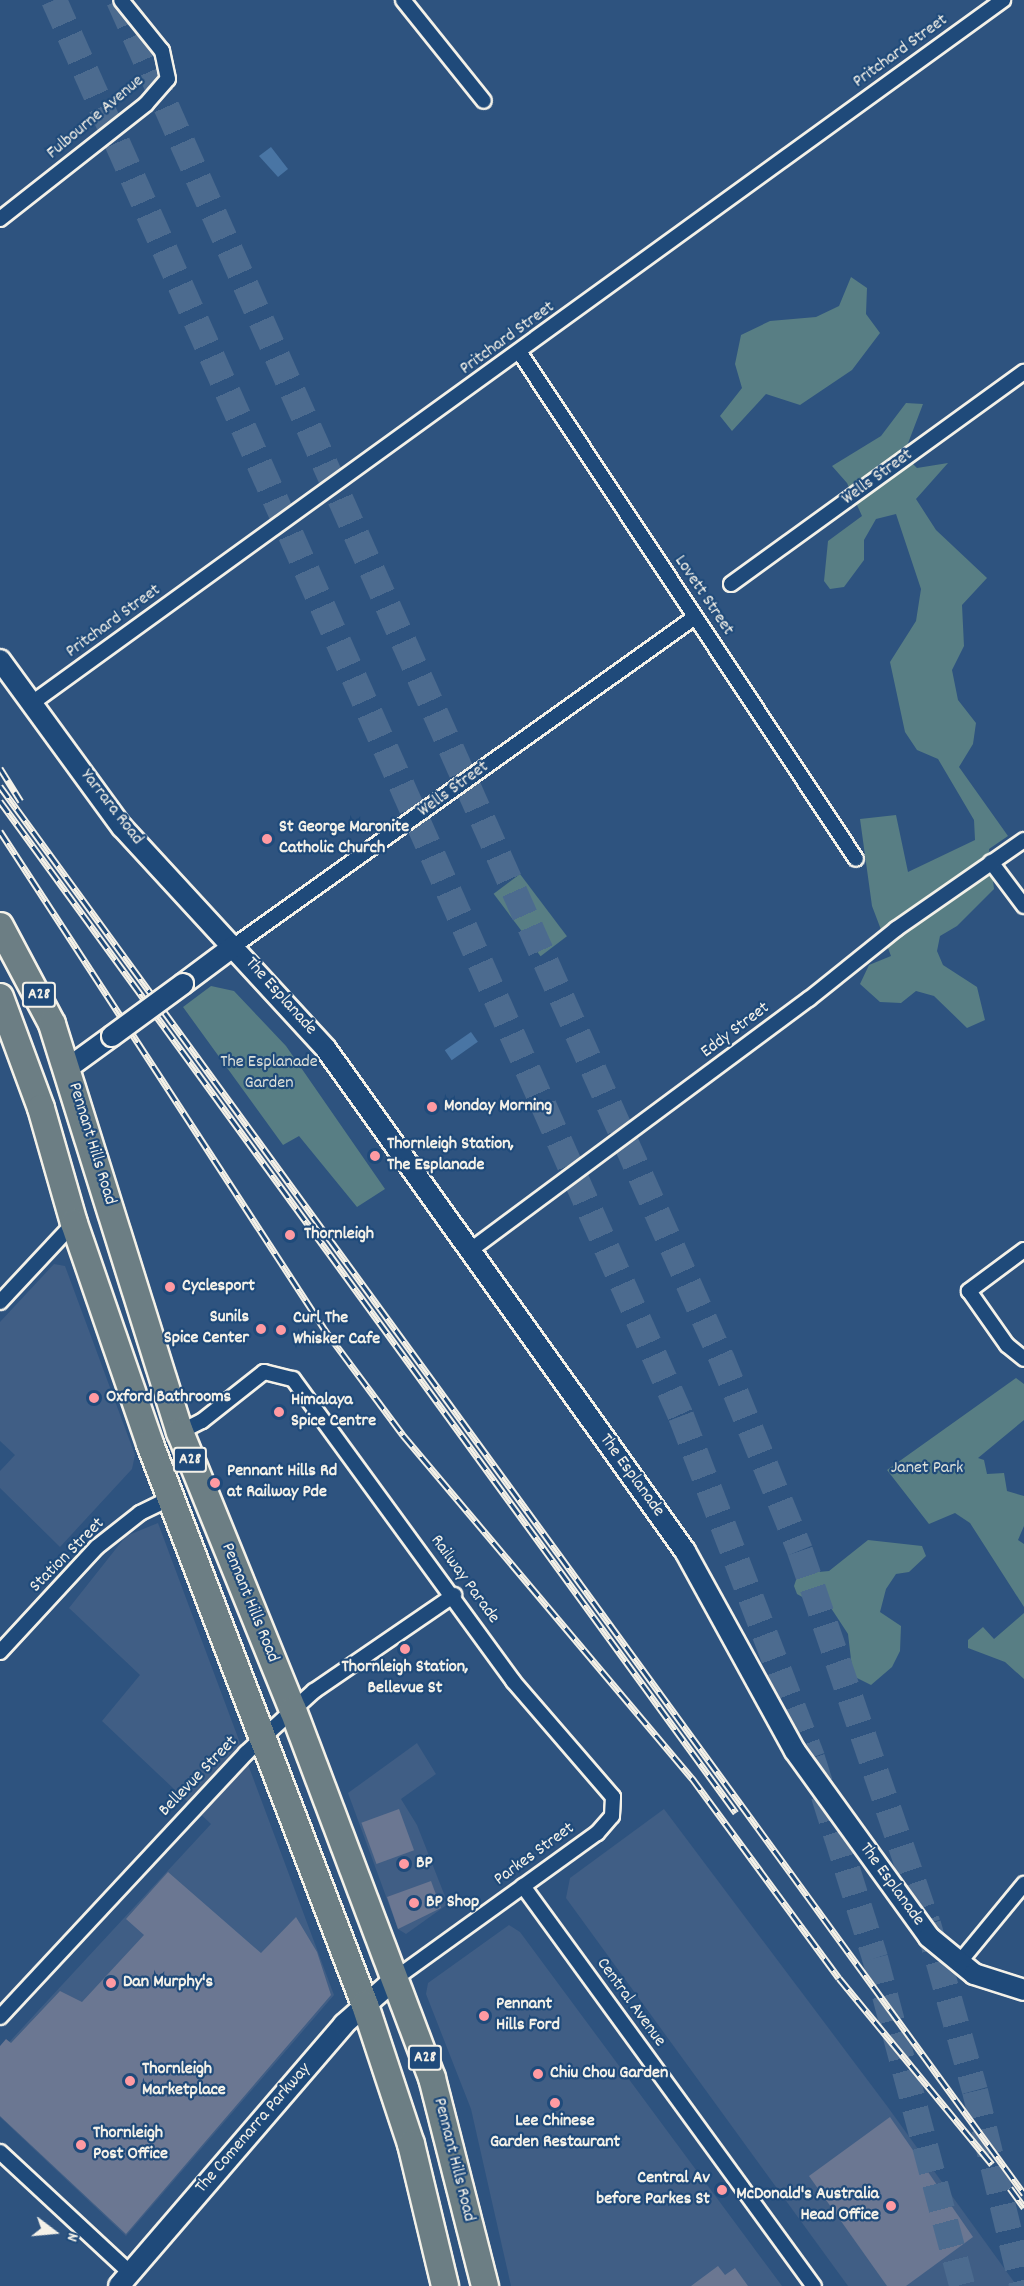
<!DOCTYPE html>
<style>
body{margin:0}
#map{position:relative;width:1024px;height:2286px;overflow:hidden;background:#2e537f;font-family:Dekko,sans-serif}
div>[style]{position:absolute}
.built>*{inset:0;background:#405e85}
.green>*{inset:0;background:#587e84;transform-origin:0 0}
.water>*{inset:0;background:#4975a4;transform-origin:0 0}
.building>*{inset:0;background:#6b7792;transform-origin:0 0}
.highway-tunnel>*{height:26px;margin-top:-13px;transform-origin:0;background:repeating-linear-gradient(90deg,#4c6b8f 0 26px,transparent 0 39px)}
.roads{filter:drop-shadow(2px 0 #f4f1e8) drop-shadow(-2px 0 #f4f1e8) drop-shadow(0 2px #f4f1e8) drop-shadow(0 -2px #f4f1e8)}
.street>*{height:14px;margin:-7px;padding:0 7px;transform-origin:7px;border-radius:7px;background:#1f4a7a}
.secondary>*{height:20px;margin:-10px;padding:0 10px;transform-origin:10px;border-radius:10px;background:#1f4a7a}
.highway>*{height:26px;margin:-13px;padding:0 13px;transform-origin:13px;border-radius:13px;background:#6c7e84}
.rail>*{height:7px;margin-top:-3.5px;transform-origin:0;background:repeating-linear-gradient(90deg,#1f4a7a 0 14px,#f4f1e8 0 28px);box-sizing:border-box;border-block:2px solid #f4f1e8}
.bridges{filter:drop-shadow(2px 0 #f4f1e8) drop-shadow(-2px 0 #f4f1e8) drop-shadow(0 2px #f4f1e8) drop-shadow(0 -2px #f4f1e8)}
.secondary-bridge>*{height:20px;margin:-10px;padding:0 10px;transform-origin:10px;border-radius:10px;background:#1f4a7a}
.dots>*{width:16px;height:16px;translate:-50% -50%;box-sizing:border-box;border:3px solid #1f4a7a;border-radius:50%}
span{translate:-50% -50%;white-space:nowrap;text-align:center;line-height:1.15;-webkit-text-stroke:4.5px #1f4a7a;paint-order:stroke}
.shield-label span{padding:2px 4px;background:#1f4a7a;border:2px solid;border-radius:4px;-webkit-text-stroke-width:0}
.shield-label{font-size:16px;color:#f4f1e8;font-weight:700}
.street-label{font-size:18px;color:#f4f1e8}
.poi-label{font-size:18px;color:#f4f1e8;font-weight:700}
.left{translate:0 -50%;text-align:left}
.right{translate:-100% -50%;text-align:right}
.park-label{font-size:18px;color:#dde0d9}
.north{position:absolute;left:24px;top:2202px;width:60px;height:60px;-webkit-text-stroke:4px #1f4a7a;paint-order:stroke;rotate:106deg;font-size:16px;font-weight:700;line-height:24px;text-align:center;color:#f4f1e8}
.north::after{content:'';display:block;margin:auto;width:21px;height:27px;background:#f4f1e8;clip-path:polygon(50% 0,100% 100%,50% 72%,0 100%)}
</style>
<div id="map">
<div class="built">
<i style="clip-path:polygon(54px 1264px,65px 1266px,135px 1455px,132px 1469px,60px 1547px,0 1488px,0 1471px,15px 1455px,0 1441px,0 1322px)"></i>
<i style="clip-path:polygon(158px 1523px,334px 1995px,126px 2236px,0 2117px,0 2052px,211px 1824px,102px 1721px,140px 1675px,69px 1608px,126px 1536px)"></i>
<i style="clip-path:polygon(417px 1743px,436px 1774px,401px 1799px,417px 1825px,448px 1904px,406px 1934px,398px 1929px,348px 1793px)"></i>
<i style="clip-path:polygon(664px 1809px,887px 2106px,1017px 2286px,848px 2286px,566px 1898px,570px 1878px)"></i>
<i style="clip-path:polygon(509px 1925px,520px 1932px,782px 2286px,511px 2286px,471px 2109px,426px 1994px,428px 1983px)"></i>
</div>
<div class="green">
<i style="clip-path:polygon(851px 277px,867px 288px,866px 314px,880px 333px,852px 370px,800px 405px,766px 394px,732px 431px,720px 416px,742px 388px,735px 364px,741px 335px,770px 321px,816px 317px,839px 306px)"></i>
<i style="clip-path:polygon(906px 403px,923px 404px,907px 446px,910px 461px,917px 468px,948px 463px,916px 499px,936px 530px,987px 578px,962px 605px,964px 646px,952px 670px,958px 700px,976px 723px,973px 744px,959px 767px,1008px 836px,989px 849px,994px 889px,957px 926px,940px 936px,937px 951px,943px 965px,977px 987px,985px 1020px,967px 1028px,934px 996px,916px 991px,901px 1003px,880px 1002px,860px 984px,869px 965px,891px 956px,872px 906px,860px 819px,896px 815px,908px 872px,975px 840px,974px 820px,938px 759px,917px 750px,905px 732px,890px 662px,916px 621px,921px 589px,896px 514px,876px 519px,864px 540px,864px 560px,844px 587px,830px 589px,824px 581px,828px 541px,862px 516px,847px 483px,832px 466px,881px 436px)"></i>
<i style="left:520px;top:874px;width:78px;height:33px;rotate:53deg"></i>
<i style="clip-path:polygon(211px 986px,234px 991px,286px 1046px,385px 1189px,357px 1207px,299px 1136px,283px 1145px,183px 1007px)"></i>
<i style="clip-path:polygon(1016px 1378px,1024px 1384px,1024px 1420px,978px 1458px,984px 1460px,987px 1474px,1004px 1473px,1007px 1491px,1024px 1496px,1024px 1526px,1018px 1540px,1024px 1544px,1024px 1607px,970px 1523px,955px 1513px,929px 1524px,887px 1470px)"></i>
<i style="clip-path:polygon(868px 1540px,922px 1546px,926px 1556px,909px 1572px,896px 1574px,886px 1589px,880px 1612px,901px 1626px,900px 1651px,892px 1667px,871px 1685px,853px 1676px,848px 1634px,829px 1605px,813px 1603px,797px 1594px,794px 1586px,798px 1574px,829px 1571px)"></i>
<i style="clip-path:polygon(1024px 1613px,1024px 1679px,1005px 1662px,968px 1648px,968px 1640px,983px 1627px,994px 1639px)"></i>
</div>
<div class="water">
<i style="clip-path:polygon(271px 147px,288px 169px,278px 177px,259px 156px)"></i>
<i style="left:471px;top:1032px;width:12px;height:32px;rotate:55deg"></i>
</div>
<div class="building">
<i style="left:399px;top:1809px;width:44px;height:40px;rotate:70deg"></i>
<i style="clip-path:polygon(168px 1872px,261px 1953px,296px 1917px,317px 1952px,331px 1995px,126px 2234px,0 2116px,0 2046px,6px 2039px,11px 2043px,60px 1991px,82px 2002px,144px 1935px,126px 1919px)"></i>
<i style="clip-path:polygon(431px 1881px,441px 1908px,398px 1929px,387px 1897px)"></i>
<i style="clip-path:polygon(890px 2117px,973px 2237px,906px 2286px,887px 2286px,809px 2176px)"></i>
<i style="clip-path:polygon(718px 2266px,725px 2275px,735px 2268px,748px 2286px,691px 2286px)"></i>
</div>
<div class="highway-tunnel">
<i style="left:54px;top:0;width:1549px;rotate:66.12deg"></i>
<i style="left:681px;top:1416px;width:366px;rotate:69deg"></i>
<i style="left:812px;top:1758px;width:210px;rotate:72.5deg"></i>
<i style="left:875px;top:1958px;width:339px;rotate:75.1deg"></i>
<i style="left:119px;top:0;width:1485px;rotate:66.08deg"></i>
<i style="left:721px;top:1357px;width:209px;rotate:67.8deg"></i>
<i style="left:800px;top:1551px;width:394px;rotate:71.1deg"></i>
<i style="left:928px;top:1924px;width:173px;rotate:74.3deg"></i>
<i style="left:975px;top:2091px;width:201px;rotate:76.4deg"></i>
</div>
<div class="roads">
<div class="street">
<i style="left:403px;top:0;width:129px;rotate:51.3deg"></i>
<i style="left:0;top:219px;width:186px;rotate:-38.2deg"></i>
<i style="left:146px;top:104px;width:33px;rotate:-49deg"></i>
<i style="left:168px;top:79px;width:29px;rotate:-102deg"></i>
<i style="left:162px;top:51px;width:65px;rotate:-128.8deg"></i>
<i style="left:520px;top:353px;width:607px;rotate:56.41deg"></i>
<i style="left:731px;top:584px;width:362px;rotate:-35.9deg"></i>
<i style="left:32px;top:703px;width:1199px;rotate:-35.9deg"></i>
<i style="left:991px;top:862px;width:55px;rotate:53.1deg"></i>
<i style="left:234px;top:946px;width:566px;rotate:-35.51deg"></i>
<i style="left:1024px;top:1250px;width:69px;rotate:143.3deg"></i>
<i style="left:969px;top:1291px;width:66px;rotate:54.9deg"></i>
<i style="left:1007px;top:1345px;width:22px;rotate:39deg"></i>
<i style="left:468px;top:1252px;width:425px;rotate:-36.6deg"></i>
<i style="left:809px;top:999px;width:112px;rotate:-38.8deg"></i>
<i style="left:896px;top:929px;width:156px;rotate:-34.8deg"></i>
<i style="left:0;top:1302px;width:108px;rotate:-46.9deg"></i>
<i style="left:180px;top:1432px;width:25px;rotate:-27deg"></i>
<i style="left:202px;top:1421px;width:79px;rotate:-38.3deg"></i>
<i style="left:264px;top:1372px;width:30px;rotate:14deg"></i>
<i style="left:293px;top:1379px;width:374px;rotate:53.9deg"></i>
<i style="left:513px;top:1681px;width:153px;rotate:49.2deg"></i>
<i style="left:613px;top:1797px;width:19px;rotate:93deg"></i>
<i style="left:612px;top:1816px;width:23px;rotate:131deg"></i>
<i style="left:597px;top:1833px;width:248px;rotate:144.2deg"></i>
<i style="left:0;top:1652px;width:143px;rotate:-47.3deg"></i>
<i style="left:97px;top:1547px;width:55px;rotate:-38.3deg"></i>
<i style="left:140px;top:1513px;width:34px;rotate:-26deg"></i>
<i style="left:523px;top:1886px;width:495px;rotate:54deg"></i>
<i style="left:958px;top:1964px;width:104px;rotate:-50.5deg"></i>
<i style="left:0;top:2017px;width:361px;rotate:-47deg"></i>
<i style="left:246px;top:1753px;width:92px;rotate:-42.4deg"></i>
<i style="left:314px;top:1691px;width:170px;rotate:-34.4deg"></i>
<i style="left:0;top:2152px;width:178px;rotate:42.9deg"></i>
</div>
<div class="secondary">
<i style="left:0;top:660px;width:207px;rotate:53.9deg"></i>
<i style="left:122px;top:827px;width:301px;rotate:47.4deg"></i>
<i style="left:326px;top:1049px;width:617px;rotate:54.43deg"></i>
<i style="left:685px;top:1551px;width:228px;rotate:61.2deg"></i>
<i style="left:795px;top:1751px;width:229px;rotate:54.2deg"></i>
<i style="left:929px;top:1937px;width:58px;rotate:39.4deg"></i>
<i style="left:974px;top:1974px;width:52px;rotate:17.7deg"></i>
<i style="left:183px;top:984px;width:64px;rotate:-36.7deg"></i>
<i style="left:68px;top:1068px;width:54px;rotate:-36deg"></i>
<i style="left:119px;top:2286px;width:345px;rotate:-49.3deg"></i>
<i style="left:344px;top:2024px;width:69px;rotate:-41.5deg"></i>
</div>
<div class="highway">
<i style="left:0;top:926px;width:111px;rotate:62deg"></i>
<i style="left:52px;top:1024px;width:428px;rotate:72.6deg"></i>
<i style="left:180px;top:1432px;width:300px;rotate:67.9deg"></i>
<i style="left:293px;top:1710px;width:393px;rotate:69.3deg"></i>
<i style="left:432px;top:2078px;width:215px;rotate:75.7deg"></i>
<i style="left:0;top:997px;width:118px;rotate:69.7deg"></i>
<i style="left:41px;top:1108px;width:120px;rotate:74deg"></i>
<i style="left:74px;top:1223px;width:234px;rotate:71deg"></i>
<i style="left:150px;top:1444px;width:601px;rotate:69.03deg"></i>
<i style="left:365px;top:2005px;width:146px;rotate:71.7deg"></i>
<i style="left:411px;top:2144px;width:146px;rotate:76.5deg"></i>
</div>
</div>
<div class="rail">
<i style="left:0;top:768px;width:39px;rotate:58deg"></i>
<i style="left:0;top:786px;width:1741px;rotate:53.97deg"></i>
<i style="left:0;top:801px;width:1251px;rotate:53.97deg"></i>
<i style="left:0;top:831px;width:596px;rotate:56.92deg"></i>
<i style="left:325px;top:1330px;width:131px;rotate:53.4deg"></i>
<i style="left:403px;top:1435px;width:449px;rotate:49.9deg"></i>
<i style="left:692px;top:1778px;width:248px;rotate:53.7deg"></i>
<i style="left:839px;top:1978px;width:241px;rotate:50.6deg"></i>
<i style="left:1010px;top:2188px;width:24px;rotate:54deg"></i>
</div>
<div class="bridges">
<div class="secondary-bridge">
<i style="left:112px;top:1036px;width:88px;rotate:-36.2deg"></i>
</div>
</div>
<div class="dots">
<i style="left:267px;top:839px;background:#ff9aa2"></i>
<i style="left:432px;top:1107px;background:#ff9aa2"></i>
<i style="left:375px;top:1156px;background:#ff9aa2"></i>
<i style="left:290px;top:1235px;background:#ff9aa2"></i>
<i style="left:170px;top:1287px;background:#ff9aa2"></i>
<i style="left:261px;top:1329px;background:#ff9aa2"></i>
<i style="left:281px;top:1330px;background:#ff9aa2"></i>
<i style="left:94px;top:1398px;background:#ff9aa2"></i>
<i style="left:279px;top:1412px;background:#ff9aa2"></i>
<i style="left:215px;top:1483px;background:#ff9aa2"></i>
<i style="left:405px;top:1649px;background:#ff9aa2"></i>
<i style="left:404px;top:1864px;background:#ff9aa2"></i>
<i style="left:414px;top:1903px;background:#ff9aa2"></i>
<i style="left:111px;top:1983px;background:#ff9aa2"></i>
<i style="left:484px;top:2016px;background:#ff9aa2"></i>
<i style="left:538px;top:2074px;background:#ff9aa2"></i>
<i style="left:130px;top:2081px;background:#ff9aa2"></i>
<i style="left:555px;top:2103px;background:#ff9aa2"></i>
<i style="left:81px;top:2145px;background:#ff9aa2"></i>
<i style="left:722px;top:2190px;background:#ff9aa2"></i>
<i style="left:891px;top:2206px;background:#ff9aa2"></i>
</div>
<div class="shield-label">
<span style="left:39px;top:995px">A28</span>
<span style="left:190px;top:1460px">A28</span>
<span style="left:425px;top:2058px">A28</span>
</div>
<div class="street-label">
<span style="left:901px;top:52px;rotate:-36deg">Pritchard Street</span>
<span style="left:96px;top:118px;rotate:-40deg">Fulbourne Avenue</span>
<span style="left:508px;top:339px;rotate:-36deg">Pritchard Street</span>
<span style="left:878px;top:478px;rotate:-36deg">Wells Street</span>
<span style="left:703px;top:596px;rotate:56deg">Lovett Street</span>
<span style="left:114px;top:622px;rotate:-36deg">Pritchard Street</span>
<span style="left:454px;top:790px;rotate:-36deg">Wells Street</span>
<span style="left:111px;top:808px;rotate:52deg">Yarrara Road</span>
<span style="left:280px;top:997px;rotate:48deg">The Esplanade</span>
<span style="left:736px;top:1031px;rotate:-37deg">Eddy Street</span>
<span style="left:91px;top:1144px;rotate:73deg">Pennant Hills Road</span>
<span style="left:631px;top:1476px;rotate:54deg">The Esplanade</span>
<span style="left:68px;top:1556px;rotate:-45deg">Station Street</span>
<span style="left:464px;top:1580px;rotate:54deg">Railway Parade</span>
<span style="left:249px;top:1603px;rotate:68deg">Pennant Hills Road</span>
<span style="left:199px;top:1777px;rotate:-46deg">Bellevue Street</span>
<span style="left:535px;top:1855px;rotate:-36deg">Parkes Street</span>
<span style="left:891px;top:1885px;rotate:54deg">The Esplanade</span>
<span style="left:630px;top:2003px;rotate:54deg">Central Avenue</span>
<span style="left:254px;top:2129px;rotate:-49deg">The Comenarra Parkway</span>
<span style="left:453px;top:2160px;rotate:76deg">Pennant Hills Road</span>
</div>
<div class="poi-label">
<span class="left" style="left:279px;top:839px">St George Maronite<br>Catholic Church</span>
<span class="left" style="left:444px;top:1107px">Monday Morning</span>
<span class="left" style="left:387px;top:1156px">Thornleigh Station,<br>The Esplanade</span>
<span class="left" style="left:304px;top:1235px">Thornleigh</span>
<span class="left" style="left:182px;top:1287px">Cyclesport</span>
<span class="right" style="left:249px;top:1329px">Sunils<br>Spice Center</span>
<span class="left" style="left:293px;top:1330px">Curl The<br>Whisker Cafe</span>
<span class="left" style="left:106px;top:1398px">Oxford Bathrooms</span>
<span class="left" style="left:291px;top:1412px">Himalaya<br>Spice Centre</span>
<span class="left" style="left:227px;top:1483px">Pennant Hills Rd<br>at Railway Pde</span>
<span style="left:405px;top:1679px">Thornleigh Station,<br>Bellevue St</span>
<span class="left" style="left:416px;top:1864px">BP</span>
<span class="left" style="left:426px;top:1903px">BP Shop</span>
<span class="left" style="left:123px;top:1983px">Dan Murphy's</span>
<span class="left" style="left:496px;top:2016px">Pennant<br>Hills Ford</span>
<span class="left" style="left:142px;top:2081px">Thornleigh<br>Marketplace</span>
<span class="left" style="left:550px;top:2074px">Chiu Chou Garden</span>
<span style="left:555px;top:2133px">Lee Chinese<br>Garden Restaurant</span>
<span class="left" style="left:93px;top:2145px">Thornleigh<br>Post Office</span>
<span class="right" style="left:710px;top:2190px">Central Av<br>before Parkes St</span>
<span class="right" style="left:879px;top:2206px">McDonald's Australia<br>Head Office</span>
</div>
<div class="park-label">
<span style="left:269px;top:1074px">The Esplanade<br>Garden</span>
<span style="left:927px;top:1469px">Janet Park</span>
</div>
<div class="north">N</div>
</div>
